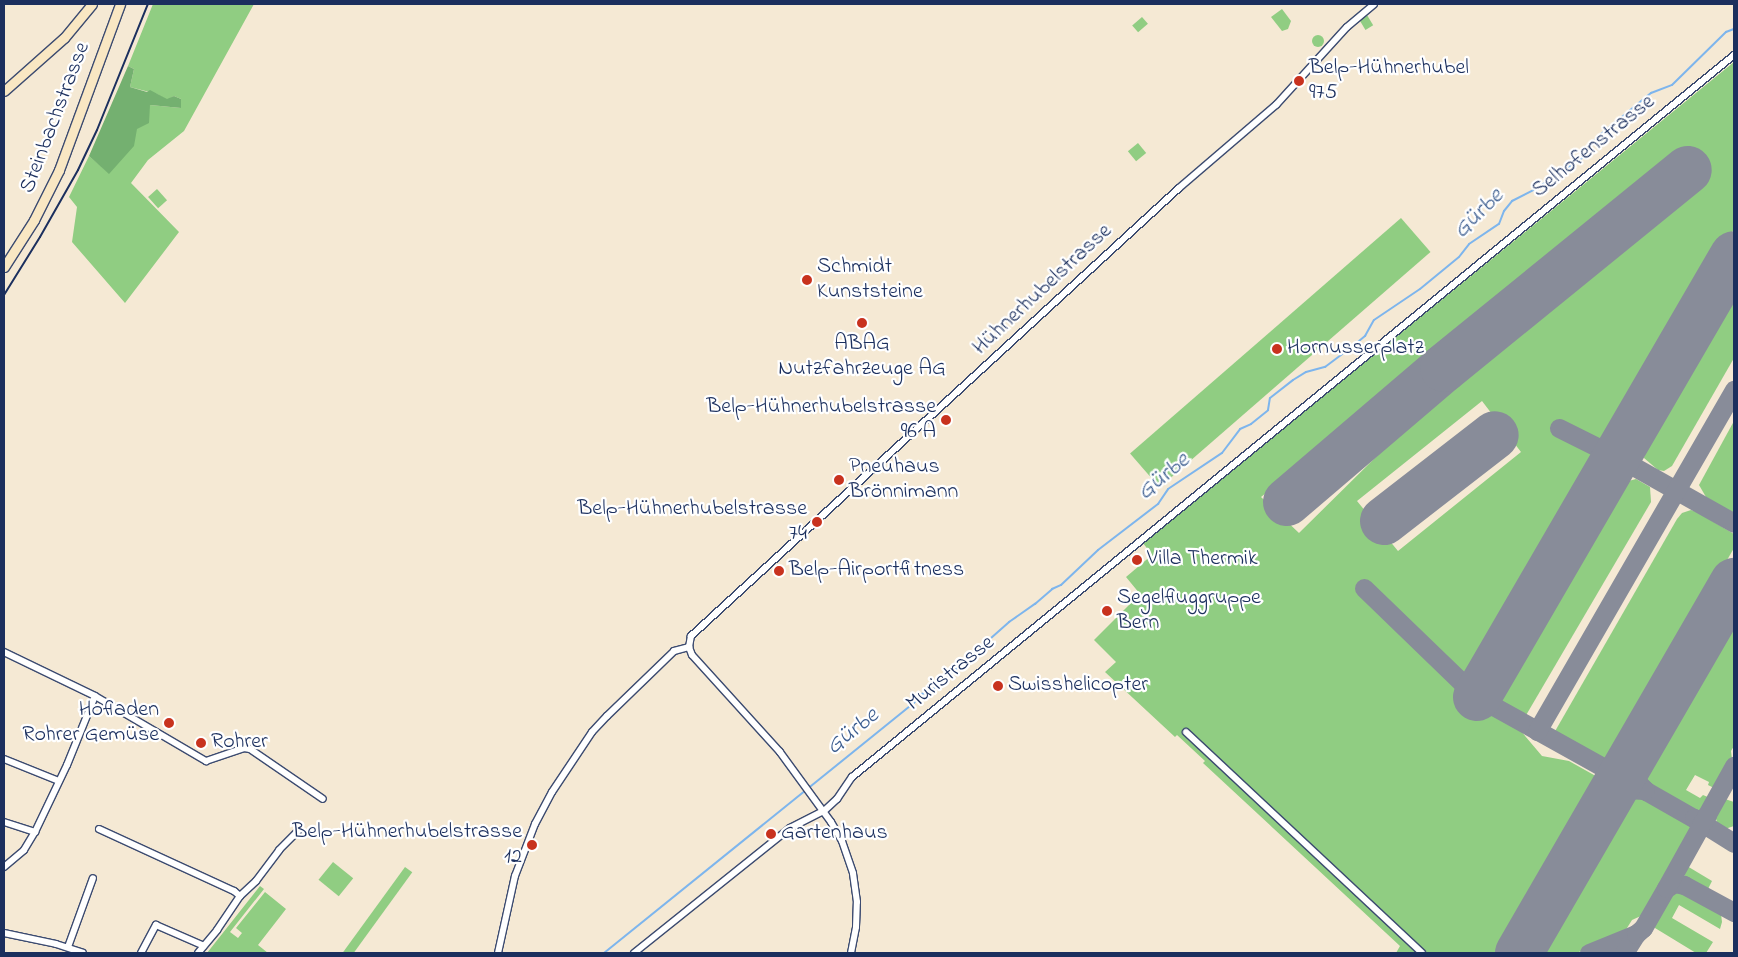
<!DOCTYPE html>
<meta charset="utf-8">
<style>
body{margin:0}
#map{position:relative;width:1738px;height:957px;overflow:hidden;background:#f5e9d4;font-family:"Indie Flower",sans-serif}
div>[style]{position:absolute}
.green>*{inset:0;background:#90cd82;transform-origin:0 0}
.round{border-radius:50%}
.forest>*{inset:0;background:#74b070}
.stream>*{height:2px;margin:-1px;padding:0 1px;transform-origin:1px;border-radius:1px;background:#7db5ed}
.taxiway>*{height:19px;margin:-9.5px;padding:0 9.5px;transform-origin:9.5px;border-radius:9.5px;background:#888c99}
.runway>*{height:48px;margin:-24px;padding:0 24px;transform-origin:24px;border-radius:24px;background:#888c99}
.roads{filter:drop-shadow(1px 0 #3c4b70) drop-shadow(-1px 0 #3c4b70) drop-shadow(0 1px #3c4b70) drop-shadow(0 -1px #3c4b70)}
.street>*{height:6px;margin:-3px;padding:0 3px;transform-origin:3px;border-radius:3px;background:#fff}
.secondary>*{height:9px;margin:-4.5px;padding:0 4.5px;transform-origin:4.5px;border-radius:4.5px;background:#f9e7c3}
.rail>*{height:2px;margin:-1px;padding:0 1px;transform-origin:1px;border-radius:1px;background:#1b2f5e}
.dots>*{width:14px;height:14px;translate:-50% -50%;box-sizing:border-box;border:2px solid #fff;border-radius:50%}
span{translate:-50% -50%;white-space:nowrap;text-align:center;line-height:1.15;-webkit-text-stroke:4.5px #fff;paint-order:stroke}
.poi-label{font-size:22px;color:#1b2f5e}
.left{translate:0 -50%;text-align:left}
.right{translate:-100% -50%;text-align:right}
.street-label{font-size:22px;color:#1b2f5e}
.water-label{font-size:24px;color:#3d5e90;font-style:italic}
.frame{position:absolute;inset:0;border:5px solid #1b2f5e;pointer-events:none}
</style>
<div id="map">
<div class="green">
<i style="clip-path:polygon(153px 4px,254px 4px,184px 131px,148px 160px,131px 183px,179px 232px,125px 303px,72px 242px,77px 207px,69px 197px,89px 156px,109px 173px,150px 105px,181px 108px,181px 99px,174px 96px,167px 100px,157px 94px,130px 87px,134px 69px,128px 66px)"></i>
<i style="clip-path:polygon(1282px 9px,1291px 21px,1288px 29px,1282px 31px,1271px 17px)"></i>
<i style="left:1367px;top:15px;width:12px;height:9px;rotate:59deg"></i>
<i style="left:1142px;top:17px;width:9px;height:13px;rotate:49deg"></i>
<i class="round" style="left:1312px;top:35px;width:12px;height:12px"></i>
<i style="clip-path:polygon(evenodd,1734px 62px,1734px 229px,1471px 682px,1368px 585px,1360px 592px,1475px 705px,1520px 730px,1542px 756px,1569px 761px,1601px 779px,1500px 953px,1396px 953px,1400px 946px,1203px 763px,1205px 761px,1177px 735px,1175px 737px,1105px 672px,1116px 662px,1094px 640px,1140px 594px,1126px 577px,1152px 555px,1143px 543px,1734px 62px,1686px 147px,1706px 173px,1458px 376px,1299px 533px,1261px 497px,1686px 147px,1734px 62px,1482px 401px,1521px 452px,1398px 551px,1357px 501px,1482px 401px)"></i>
<i style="left:1138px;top:143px;width:13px;height:13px;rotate:51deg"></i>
<i style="left:157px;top:189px;width:15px;height:12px;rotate:48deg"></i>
<i style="left:1401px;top:218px;width:45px;height:359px;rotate:49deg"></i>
<i style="clip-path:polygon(1734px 293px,1734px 358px,1672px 466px,1664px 471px,1658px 470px,1644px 458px,1645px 446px)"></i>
<i style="clip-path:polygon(1734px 421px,1734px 514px,1706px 497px,1699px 485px)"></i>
<i style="clip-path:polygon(1636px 479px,1650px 487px,1651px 502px,1525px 717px,1496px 703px,1620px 488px,1625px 482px)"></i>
<i style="clip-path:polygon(1691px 510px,1697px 512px,1734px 534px,1734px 548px,1608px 766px,1554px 733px,1677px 519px,1682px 513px)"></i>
<i style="clip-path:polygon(1734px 615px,1734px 746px,1731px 751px,1732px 759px,1714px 788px,1708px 785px,1709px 782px,1695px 775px,1686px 790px,1700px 798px,1703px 795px,1710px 798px,1703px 810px,1691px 811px,1648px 786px,1643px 777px,1643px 772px)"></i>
<i style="clip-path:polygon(1637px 794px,1648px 798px,1685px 819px,1690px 825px,1691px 833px,1643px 915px,1632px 920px,1622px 936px,1576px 953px,1537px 953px,1625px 802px)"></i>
<i style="clip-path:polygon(1725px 799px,1734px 802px,1734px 826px,1725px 829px,1718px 825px,1715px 816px,1716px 807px)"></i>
<i style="left:333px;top:862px;width:26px;height:23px;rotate:39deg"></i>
<i style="clip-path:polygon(1687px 866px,1712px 881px,1707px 891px,1686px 880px,1683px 872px)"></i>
<i style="left:405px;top:867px;width:9px;height:111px;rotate:36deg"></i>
<i style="clip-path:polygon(260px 886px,264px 889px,230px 932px,238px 938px,242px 933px,236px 928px,265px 892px,286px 909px,258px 945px,268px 953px,207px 953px)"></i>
<i style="clip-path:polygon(1678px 888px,1713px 906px,1721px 914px,1722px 922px,1720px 929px,1679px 905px,1672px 918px,1713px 942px,1706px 953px,1696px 953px,1655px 928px,1654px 919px,1673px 889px)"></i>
</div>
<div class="forest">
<i style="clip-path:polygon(128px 66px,134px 69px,130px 87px,147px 92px,150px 90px,167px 99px,174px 96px,181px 99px,181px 108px,150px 105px,149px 123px,137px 129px,134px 146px,109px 174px,89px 156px)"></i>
</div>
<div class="stream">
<i style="left:604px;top:953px;width:398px;rotate:-38.9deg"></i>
<i style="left:914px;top:703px;width:11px;rotate:-52deg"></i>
<i style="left:921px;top:694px;width:9px;rotate:-13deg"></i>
<i style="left:930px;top:692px;width:106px;rotate:-41.5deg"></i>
<i style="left:1009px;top:622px;width:32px;rotate:-35deg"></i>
<i style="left:1035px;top:604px;width:23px;rotate:-41deg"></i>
<i style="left:1052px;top:589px;width:10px;rotate:-24deg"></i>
<i style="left:1061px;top:585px;width:51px;rotate:-43.4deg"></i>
<i style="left:1098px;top:550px;width:76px;rotate:-37.5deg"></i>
<i style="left:1158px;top:504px;width:18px;rotate:-56deg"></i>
<i style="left:1168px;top:489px;width:65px;rotate:-33.7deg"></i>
<i style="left:1222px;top:453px;width:30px;rotate:-53deg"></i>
<i style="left:1240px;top:429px;width:12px;rotate:-24deg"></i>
<i style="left:1251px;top:424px;width:22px;rotate:-39deg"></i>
<i style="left:1268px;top:410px;width:12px;rotate:-81deg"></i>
<i style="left:1270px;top:398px;width:29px;rotate:-38deg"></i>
<i style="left:1293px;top:380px;width:15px;rotate:-32deg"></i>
<i style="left:1306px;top:372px;width:20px;rotate:-15deg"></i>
<i style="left:1325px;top:367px;width:35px;rotate:-37deg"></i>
<i style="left:1353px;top:346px;width:16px;rotate:-40deg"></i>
<i style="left:1365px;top:336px;width:18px;rotate:-61deg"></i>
<i style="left:1374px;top:320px;width:55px;rotate:-34deg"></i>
<i style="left:1420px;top:289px;width:50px;rotate:-39.4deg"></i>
<i style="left:1459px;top:257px;width:16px;rotate:-52deg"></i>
<i style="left:1469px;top:244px;width:36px;rotate:-34deg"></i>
<i style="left:1499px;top:224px;width:14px;rotate:-69deg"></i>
<i style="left:1504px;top:211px;width:13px;rotate:-51deg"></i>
<i style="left:1512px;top:201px;width:25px;rotate:-27deg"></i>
<i style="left:1534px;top:190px;width:61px;rotate:-33.7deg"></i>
<i style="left:1585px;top:156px;width:16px;rotate:-60deg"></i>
<i style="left:1593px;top:142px;width:11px;rotate:-45deg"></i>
<i style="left:1601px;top:134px;width:65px;rotate:-39.4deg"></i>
<i style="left:1651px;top:93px;width:22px;rotate:-21deg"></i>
<i style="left:1672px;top:85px;width:76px;rotate:-44.5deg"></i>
<i style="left:1726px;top:32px;width:9px;rotate:-21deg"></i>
</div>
<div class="taxiway">
<i style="left:1559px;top:428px;width:65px;rotate:26.6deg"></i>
<i style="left:1617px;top:457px;width:134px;rotate:29.4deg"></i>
<i style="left:1364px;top:588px;width:157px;rotate:44deg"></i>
<i style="left:1477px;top:697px;width:193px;rotate:29.1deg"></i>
<i style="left:1537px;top:731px;width:394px;rotate:-60deg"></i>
<i style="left:1636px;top:750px;width:21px;rotate:98deg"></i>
<i style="left:1633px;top:771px;width:13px;rotate:67deg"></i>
<i style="left:1638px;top:783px;width:11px;rotate:45deg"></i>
<i style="left:1646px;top:791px;width:59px;rotate:29.6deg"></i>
<i style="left:1697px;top:820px;width:4px"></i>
<i style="left:1701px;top:820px;width:8px;rotate:-40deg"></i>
<i style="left:1606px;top:803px;width:13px;rotate:-45deg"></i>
<i style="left:1615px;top:794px;width:11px;rotate:-27deg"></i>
<i style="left:1625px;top:789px;width:20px;rotate:3deg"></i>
<i style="left:1694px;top:818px;width:47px;rotate:32deg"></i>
<i style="left:1668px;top:887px;width:7px;rotate:-34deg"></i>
<i style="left:1674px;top:883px;width:10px;rotate:11deg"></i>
<i style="left:1684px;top:885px;width:57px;rotate:28.4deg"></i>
<i style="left:1589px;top:953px;width:51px;rotate:-22deg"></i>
<i style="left:1624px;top:953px;width:22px;rotate:-58deg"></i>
<i style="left:1636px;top:934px;width:9px;rotate:-41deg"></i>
<i style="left:1643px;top:928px;width:46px;rotate:-60.1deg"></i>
<i style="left:1666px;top:888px;width:140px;rotate:-60.9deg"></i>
</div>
<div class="runway">
<i style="left:1287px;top:502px;width:206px;rotate:-40.5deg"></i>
<i style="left:1444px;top:368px;width:314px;rotate:-39.1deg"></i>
<i style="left:1384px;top:521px;width:140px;rotate:-37.8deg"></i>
<i style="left:1477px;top:697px;width:511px;rotate:-59.82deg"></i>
<i style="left:1519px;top:953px;width:429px;rotate:-59.9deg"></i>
</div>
<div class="roads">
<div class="street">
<i style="left:4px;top:652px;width:101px;rotate:25.8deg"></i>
<i style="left:95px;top:696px;width:129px;rotate:30.4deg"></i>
<i style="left:206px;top:761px;width:40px;rotate:-18.9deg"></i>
<i style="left:244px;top:748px;width:6px;rotate:9deg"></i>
<i style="left:250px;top:749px;width:88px;rotate:34.4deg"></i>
<i style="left:1186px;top:732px;width:323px;rotate:43.1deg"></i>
<i style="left:4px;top:759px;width:59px;rotate:21.8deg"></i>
<i style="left:4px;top:822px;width:33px;rotate:18deg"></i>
<i style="left:99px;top:829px;width:149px;rotate:24.7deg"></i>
<i style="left:234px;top:891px;width:8px;rotate:40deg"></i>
<i style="left:4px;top:867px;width:26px;rotate:-40deg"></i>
<i style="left:24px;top:850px;width:21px;rotate:-59deg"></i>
<i style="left:35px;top:832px;width:74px;rotate:-64.5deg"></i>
<i style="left:67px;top:765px;width:74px;rotate:-67.9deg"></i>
<i style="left:4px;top:933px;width:53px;rotate:11.9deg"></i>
<i style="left:56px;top:944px;width:28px;rotate:18deg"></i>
<i style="left:68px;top:947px;width:73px;rotate:-70.1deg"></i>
<i style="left:141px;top:953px;width:32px;rotate:-62deg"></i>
<i style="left:156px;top:925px;width:52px;rotate:23.6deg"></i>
<i style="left:198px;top:953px;width:30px;rotate:-50deg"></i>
<i style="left:217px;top:930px;width:41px;rotate:-55.9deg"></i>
<i style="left:240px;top:896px;width:22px;rotate:-43deg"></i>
<i style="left:256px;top:881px;width:39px;rotate:-53deg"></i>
<i style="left:279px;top:850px;width:28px;rotate:-45deg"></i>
<i style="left:498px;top:953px;width:79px;rotate:-77.6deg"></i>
<i style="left:515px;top:876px;width:56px;rotate:-69deg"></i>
<i style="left:535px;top:824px;width:36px;rotate:-62deg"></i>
<i style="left:552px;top:792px;width:72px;rotate:-56.3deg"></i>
<i style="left:592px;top:732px;width:22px;rotate:-47deg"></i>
<i style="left:607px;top:716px;width:93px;rotate:-44.1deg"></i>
<i style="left:674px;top:651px;width:16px;rotate:-15deg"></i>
<i style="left:634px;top:953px;width:200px;rotate:-38.7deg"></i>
<i style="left:790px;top:828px;width:38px;rotate:-27deg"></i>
<i style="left:824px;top:811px;width:18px;rotate:-43deg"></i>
<i style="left:837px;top:799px;width:27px;rotate:-56deg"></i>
<i style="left:852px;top:777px;width:1140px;rotate:-39.3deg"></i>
<i style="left:851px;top:953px;width:26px;rotate:-79deg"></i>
<i style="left:856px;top:927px;width:25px;rotate:-88deg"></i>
<i style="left:857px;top:902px;width:29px;rotate:-98deg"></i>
<i style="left:853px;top:873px;width:34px;rotate:-109deg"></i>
<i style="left:842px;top:841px;width:22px;rotate:-120deg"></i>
<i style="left:831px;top:822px;width:87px;rotate:-126.1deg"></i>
<i style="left:780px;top:752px;width:131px;rotate:-132.2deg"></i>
<i style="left:692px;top:655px;width:9px;rotate:-111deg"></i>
<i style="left:689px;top:647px;width:11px;rotate:-80deg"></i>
<i style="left:691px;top:636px;width:662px;rotate:-42.55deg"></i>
<i style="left:1179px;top:188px;width:128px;rotate:-40.6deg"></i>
<i style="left:1276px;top:105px;width:105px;rotate:-47.7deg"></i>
<i style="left:1347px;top:27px;width:35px;rotate:-40deg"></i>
</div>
<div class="secondary">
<i style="left:4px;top:91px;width:80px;rotate:-41.5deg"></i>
<i style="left:64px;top:38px;width:44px;rotate:-50.5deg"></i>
<i style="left:4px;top:267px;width:56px;rotate:-57.4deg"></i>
<i style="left:34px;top:220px;width:56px;rotate:-63.4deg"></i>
<i style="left:59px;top:170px;width:177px;rotate:-69.8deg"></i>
</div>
</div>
<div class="rail">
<i style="left:4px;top:295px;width:68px;rotate:-58.2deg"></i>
<i style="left:40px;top:237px;width:77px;rotate:-60.4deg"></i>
<i style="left:78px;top:170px;width:44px;rotate:-64.6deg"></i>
<i style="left:97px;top:130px;width:136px;rotate:-68deg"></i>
</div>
<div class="dots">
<i style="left:1299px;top:81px;background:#c8321e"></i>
<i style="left:807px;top:280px;background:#c8321e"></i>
<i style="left:862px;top:323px;background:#c8321e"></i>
<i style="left:1277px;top:349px;background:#c8321e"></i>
<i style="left:946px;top:420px;background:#c8321e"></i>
<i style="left:839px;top:480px;background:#c8321e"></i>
<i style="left:817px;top:522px;background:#c8321e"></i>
<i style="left:1137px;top:560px;background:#c8321e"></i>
<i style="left:779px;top:571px;background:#c8321e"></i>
<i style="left:1107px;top:611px;background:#c8321e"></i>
<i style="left:998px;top:686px;background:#c8321e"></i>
<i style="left:169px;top:723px;background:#c8321e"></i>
<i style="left:201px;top:743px;background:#c8321e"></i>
<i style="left:771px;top:834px;background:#c8321e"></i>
<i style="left:532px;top:845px;background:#c8321e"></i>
</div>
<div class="poi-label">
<span class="left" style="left:1309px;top:81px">Belp-Hühnerhubel<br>975</span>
<span class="left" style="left:817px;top:280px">Schmidt<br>Kunststeine</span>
<span style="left:862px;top:357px">ABAG<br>Nutzfahrzeuge AG</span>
<span class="left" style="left:1287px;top:349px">Hornusserplatz</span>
<span class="right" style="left:936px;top:420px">Belp-Hühnerhubelstrasse<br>96 A</span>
<span class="left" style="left:849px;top:480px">Pneuhaus<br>Brönnimann</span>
<span class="right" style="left:807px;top:522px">Belp-Hühnerhubelstrasse<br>74</span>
<span class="left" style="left:1147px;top:560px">Villa Thermik</span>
<span class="left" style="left:789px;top:571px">Belp-Airportfitness</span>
<span class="left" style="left:1117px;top:611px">Segelfluggruppe<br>Bern</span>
<span class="left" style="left:1008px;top:686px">Swisshelicopter</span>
<span class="right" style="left:159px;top:723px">Hofladen<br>Rohrer Gemüse</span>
<span class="left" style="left:211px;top:743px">Rohrer</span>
<span class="right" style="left:522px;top:845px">Belp-Hühnerhubelstrasse<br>12</span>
<span class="left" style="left:781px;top:834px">Gartenhaus</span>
</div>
<div class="street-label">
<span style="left:56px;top:118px;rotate:-69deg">Steinbachstrasse</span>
<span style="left:1594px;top:147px;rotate:-39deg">Selhofenstrasse</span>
<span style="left:1043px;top:290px;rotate:-43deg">Hühnerhubelstrasse</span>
<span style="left:951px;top:674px;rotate:-39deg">Muristrasse</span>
</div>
<div class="water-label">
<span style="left:1479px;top:214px;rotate:-45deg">Gürbe</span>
<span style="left:1164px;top:477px;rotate:-40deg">Gürbe</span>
<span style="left:853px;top:732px;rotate:-39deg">Gürbe</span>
</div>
<div class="frame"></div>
</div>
